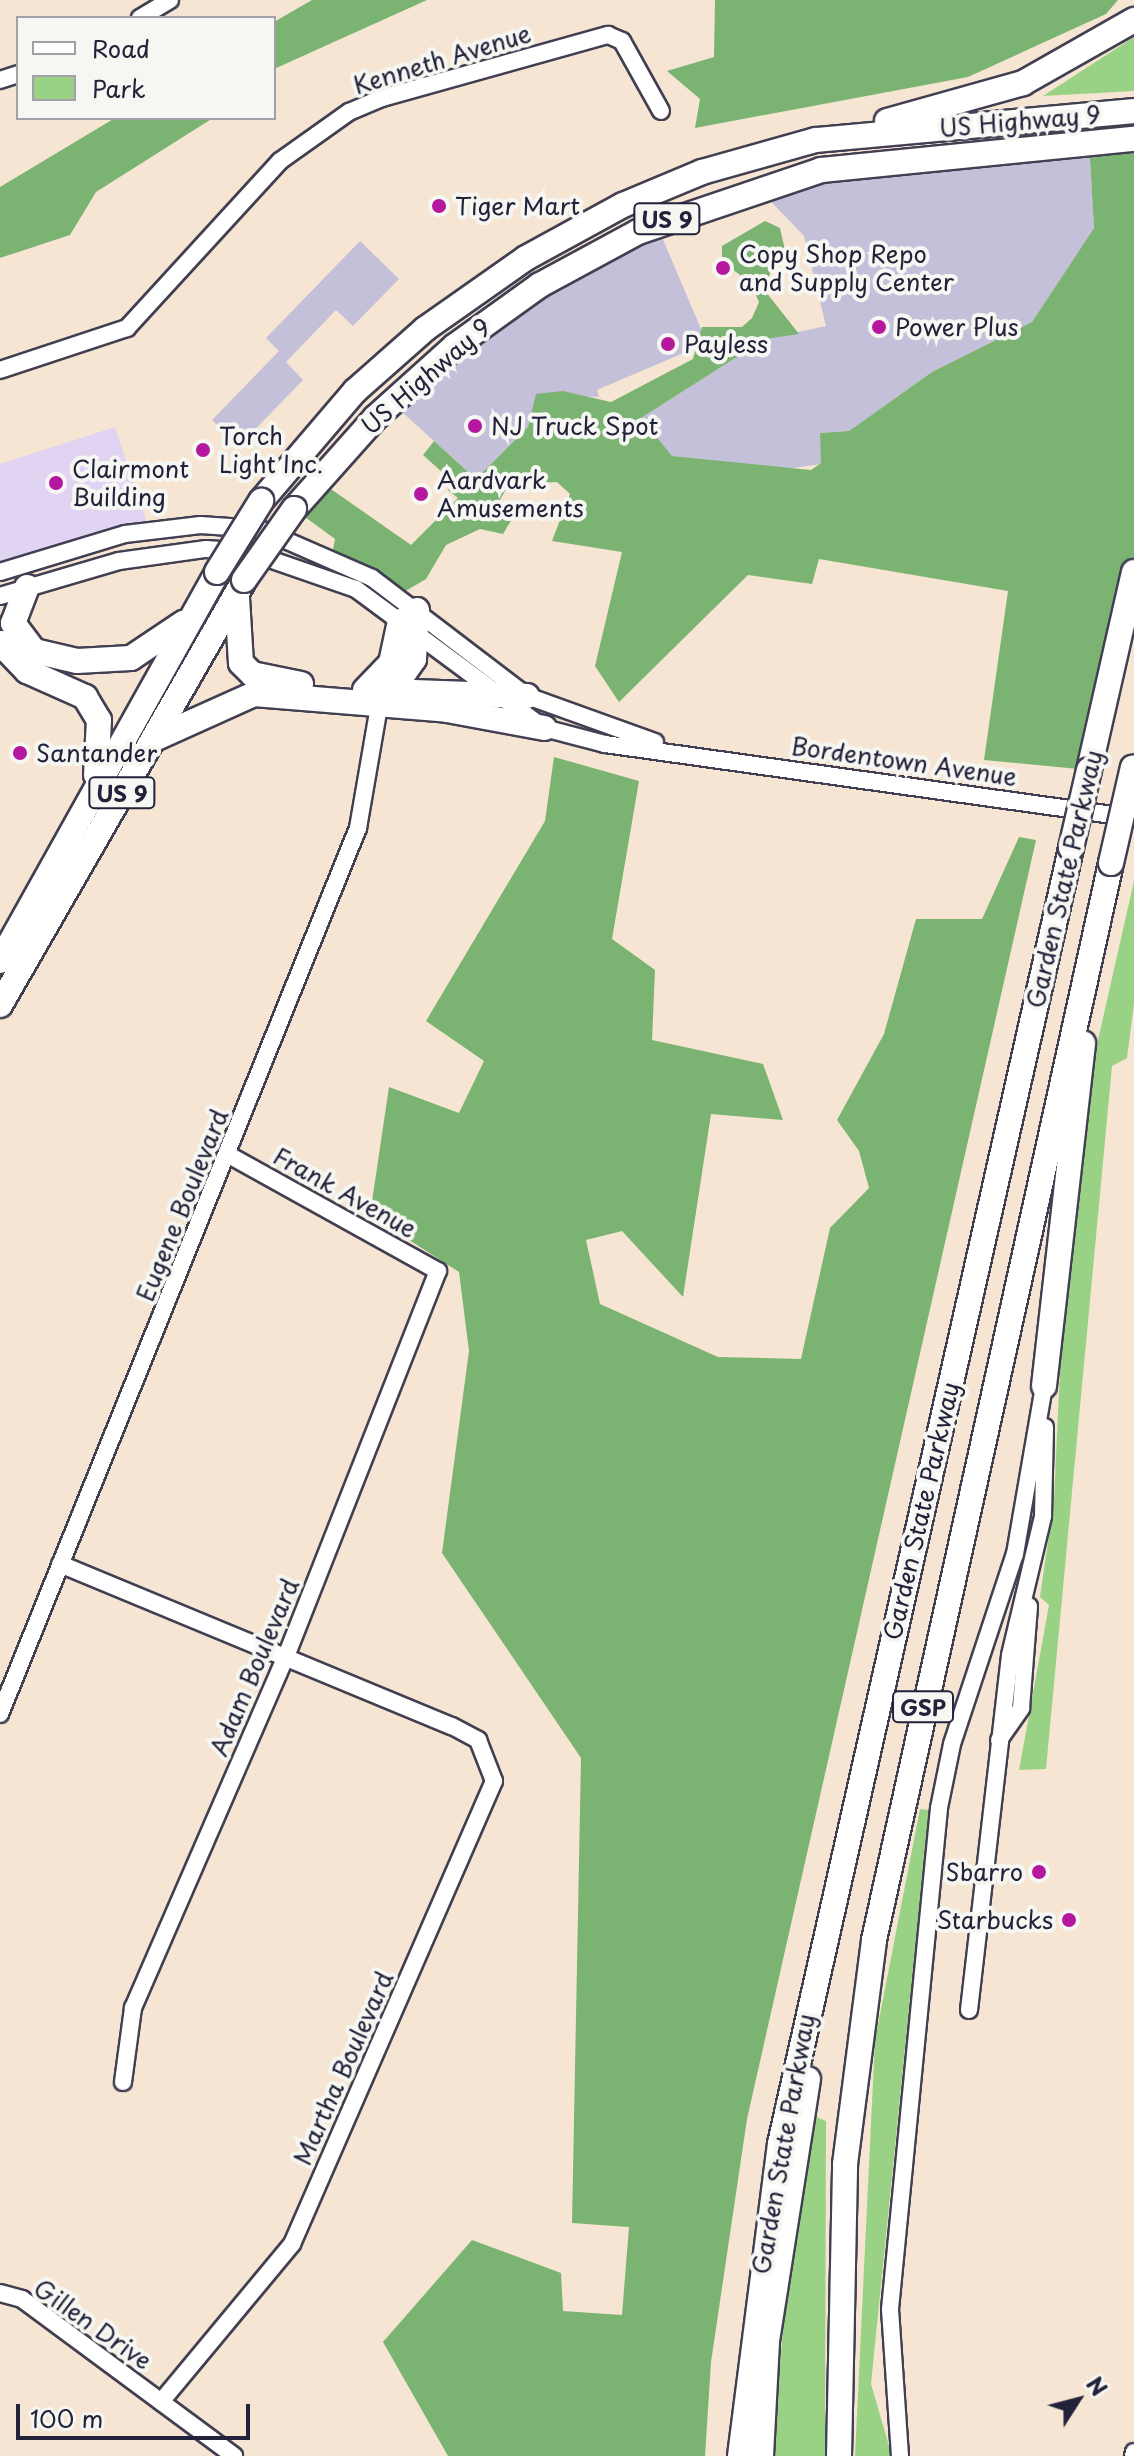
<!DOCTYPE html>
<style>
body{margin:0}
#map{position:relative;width:1134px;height:2456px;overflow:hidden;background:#f5e5d2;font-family:"Playpen Sans",sans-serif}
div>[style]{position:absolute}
.built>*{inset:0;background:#e1d4f3}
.industrial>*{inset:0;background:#c5c0da}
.green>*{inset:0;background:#9ad285}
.forest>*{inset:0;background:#7bb472}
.roads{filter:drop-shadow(2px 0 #423f52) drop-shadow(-2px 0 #423f52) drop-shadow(0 2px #423f52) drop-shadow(0 -2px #423f52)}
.minor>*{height:16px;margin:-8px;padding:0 8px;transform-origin:8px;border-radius:8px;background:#fff}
.highway>*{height:24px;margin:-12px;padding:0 12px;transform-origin:12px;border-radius:12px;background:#fff}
.bridges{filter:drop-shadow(2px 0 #423f52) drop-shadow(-2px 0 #423f52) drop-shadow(0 2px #423f52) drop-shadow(0 -2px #423f52)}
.highway-bridge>*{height:24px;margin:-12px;padding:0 12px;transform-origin:12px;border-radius:12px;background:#fff}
.dots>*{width:22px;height:22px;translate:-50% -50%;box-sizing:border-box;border:4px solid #f6f6f2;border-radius:50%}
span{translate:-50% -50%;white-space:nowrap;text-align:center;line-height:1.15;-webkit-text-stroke:8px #f6f6f2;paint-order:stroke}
.shield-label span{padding:2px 6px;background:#f6f6f2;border:2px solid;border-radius:6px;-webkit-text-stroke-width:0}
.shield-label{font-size:22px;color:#22223b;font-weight:700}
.street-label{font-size:24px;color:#22223b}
.poi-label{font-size:24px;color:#22223b}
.left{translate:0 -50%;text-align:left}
.right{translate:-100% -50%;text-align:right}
.legend{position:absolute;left:16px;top:16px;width:260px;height:104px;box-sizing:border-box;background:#f6f6f2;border:2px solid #a1a1a9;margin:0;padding:10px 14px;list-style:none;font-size:24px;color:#22223b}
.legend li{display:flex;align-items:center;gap:16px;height:40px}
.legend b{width:40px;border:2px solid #a1a1a9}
.north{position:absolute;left:1038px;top:2360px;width:80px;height:80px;-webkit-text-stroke:6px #f6f6f2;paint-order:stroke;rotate:54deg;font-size:22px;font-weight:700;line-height:32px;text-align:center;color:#22223b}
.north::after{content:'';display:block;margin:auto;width:28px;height:36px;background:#22223b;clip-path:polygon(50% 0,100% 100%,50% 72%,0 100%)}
.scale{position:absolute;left:16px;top:2404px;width:234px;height:36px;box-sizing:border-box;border:4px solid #22223b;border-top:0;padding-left:10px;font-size:24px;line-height:28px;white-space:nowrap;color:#22223b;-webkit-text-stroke:6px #f6f6f2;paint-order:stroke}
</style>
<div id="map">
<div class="built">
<i style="clip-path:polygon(115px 427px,150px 531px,0 572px,0 464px)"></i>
</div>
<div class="industrial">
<i style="clip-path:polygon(1089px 142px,1094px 228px,1032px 322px,932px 372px,849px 431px,821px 433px,821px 464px,786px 469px,672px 456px,652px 436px,641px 418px,765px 339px,826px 326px,804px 236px,757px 187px)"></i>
<i style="clip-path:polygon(656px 223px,707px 343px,597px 390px,599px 397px,537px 394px,528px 427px,476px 479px,391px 402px)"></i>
<i style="clip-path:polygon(360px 241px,399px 279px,353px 326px,336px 310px,286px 362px,303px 380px,239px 446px,212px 420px,279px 351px,266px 338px)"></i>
</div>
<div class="green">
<i style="clip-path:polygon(1134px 37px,1134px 91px,1043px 96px)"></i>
<i style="clip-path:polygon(1134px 881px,1134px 1004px,1127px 1058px,1112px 1066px,1046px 1769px,1019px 1770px,1049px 1605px,1040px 1597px,1054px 1501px,1065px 1261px,1091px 1071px)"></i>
<i style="clip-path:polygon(920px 1809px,929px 1810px,871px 2384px,892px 2456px,855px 2456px,875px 2040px)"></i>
<i style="clip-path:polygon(816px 2117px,826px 2121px,825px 2456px,772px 2456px,788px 2271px)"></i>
</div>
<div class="forest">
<i style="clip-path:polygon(312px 0,427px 0,274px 69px,274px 22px)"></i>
<i style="clip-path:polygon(715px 0,1118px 0,1106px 14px,968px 77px,695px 128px,700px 99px,667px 71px,714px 57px)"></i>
<i style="clip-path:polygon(115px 118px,213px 118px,96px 192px,70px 235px,0 258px,0 187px)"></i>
<i style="clip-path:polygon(1134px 139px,1134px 572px,1089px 770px,984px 760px,1008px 591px,819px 559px,812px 584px,748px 575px,619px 702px,595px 666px,622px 552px,552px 541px,570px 494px,557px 482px,508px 485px,499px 502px,512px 519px,503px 534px,480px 529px,446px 545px,426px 579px,397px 596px,332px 555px,335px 539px,294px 509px,318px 480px,411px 545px,458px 498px,448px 490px,454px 483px,423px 455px,434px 441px,476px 479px,528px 427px,536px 394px,563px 391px,611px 402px,693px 359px,702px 327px,742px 327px,752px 318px,759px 302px,750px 282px,722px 262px,722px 246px,765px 221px,780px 228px,787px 259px,771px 269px,766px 292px,799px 334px,765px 339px,641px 418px,672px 456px,811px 470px,821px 463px,820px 433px,849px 431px,932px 372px,1032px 322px,1094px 228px,1089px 142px)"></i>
<i style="clip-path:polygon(554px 757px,639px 781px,612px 939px,655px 970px,652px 1040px,763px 1064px,783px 1120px,711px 1114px,683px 1297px,622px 1231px,586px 1240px,600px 1304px,718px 1357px,801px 1359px,830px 1228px,869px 1188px,859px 1151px,837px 1120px,884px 1034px,916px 919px,982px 919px,1019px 837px,1036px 840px,747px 2119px,711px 2362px,705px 2456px,448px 2456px,383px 2342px,472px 2240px,561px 2273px,563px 2311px,622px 2315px,629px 2227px,572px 2223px,581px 1758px,442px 1553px,469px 1351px,459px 1272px,370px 1215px,389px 1087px,459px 1113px,484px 1061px,426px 1021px,545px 821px)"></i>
</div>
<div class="roads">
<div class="minor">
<i style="left:140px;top:18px;width:35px;rotate:-31deg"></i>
<i style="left:0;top:80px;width:19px;rotate:-18deg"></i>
<i style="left:0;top:370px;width:134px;rotate:-18.3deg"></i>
<i style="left:127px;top:328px;width:226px;rotate:-47.5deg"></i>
<i style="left:280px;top:161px;width:85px;rotate:-35.4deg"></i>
<i style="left:349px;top:112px;width:36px;rotate:-23deg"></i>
<i style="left:382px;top:98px;width:235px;rotate:-15.6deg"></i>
<i style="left:608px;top:35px;width:15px;rotate:23deg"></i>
<i style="left:622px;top:41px;width:80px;rotate:60.9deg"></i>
<i style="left:0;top:572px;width:131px;rotate:-16.9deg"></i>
<i style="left:125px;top:534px;width:76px;rotate:-6.8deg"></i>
<i style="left:200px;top:525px;width:60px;rotate:3.8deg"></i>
<i style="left:260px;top:529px;width:122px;rotate:23.6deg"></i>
<i style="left:372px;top:578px;width:195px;rotate:37.3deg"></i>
<i style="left:527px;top:696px;width:136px;rotate:19.8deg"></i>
<i style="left:0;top:596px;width:124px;rotate:-16.4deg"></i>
<i style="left:119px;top:561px;width:88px;rotate:-7.9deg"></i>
<i style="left:206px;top:549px;width:43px;rotate:4deg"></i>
<i style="left:249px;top:552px;width:113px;rotate:19.1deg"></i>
<i style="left:356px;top:589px;width:234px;rotate:36.5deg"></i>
<i style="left:544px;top:728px;width:63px;rotate:14.7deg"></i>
<i style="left:605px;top:744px;width:534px;rotate:7.96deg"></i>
<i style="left:60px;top:1564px;width:424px;rotate:22.5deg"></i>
<i style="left:452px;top:1726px;width:30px;rotate:28deg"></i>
<i style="left:478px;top:1740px;width:44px;rotate:68.7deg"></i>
<i style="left:494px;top:1781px;width:505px;rotate:113.57deg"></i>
<i style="left:292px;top:2244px;width:205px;rotate:129.7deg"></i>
<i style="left:0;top:1714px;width:956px;rotate:-68deg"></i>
<i style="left:358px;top:828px;width:124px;rotate:-80.2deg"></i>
<i style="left:999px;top:1740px;width:39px;rotate:-55deg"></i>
<i style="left:1021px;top:1708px;width:102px;rotate:-85.5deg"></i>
<i style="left:969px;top:2010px;width:357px;rotate:-83.4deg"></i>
<i style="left:1010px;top:1655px;width:143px;rotate:-76.6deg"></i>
<i style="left:1043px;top:1516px;width:89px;rotate:-88.7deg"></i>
<i style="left:123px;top:2082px;width:75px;rotate:-82.3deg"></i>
<i style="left:133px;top:2008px;width:381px;rotate:-66.5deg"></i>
<i style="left:285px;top:1659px;width:417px;rotate:-68.5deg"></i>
<i style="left:438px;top:1271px;width:239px;rotate:-151deg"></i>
<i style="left:0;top:2293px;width:23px;rotate:15deg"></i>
<i style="left:22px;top:2299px;width:264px;rotate:36.5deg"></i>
<i style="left:900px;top:2456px;width:147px;rotate:-93.9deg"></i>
<i style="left:890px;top:2309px;width:503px;rotate:-84.41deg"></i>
<i style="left:939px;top:1808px;width:65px;rotate:-78.5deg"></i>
<i style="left:952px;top:1744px;width:200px;rotate:-71.7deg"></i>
<i style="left:1015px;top:1554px;width:170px;rotate:-80.2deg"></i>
<i style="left:1133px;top:2456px;width:4px;rotate:-76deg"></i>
</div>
<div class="highway">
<i style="left:887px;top:121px;width:141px;rotate:-15.6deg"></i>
<i style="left:1023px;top:83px;width:128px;rotate:-29.6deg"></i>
<i style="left:261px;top:501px;width:145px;rotate:-49.5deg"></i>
<i style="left:355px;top:391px;width:94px;rotate:-41.5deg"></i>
<i style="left:425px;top:329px;width:123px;rotate:-35.1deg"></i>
<i style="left:526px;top:258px;width:111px;rotate:-28.7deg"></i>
<i style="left:623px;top:205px;width:86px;rotate:-22.7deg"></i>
<i style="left:702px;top:172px;width:118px;rotate:-15.7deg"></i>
<i style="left:816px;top:140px;width:319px;rotate:-5.2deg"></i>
<i style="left:294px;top:509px;width:122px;rotate:-48.3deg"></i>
<i style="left:375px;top:418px;width:108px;rotate:-42deg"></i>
<i style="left:455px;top:346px;width:105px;rotate:-35.7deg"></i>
<i style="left:540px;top:285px;width:111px;rotate:-28.4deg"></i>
<i style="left:638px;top:232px;width:193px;rotate:-18.7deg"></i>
<i style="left:821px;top:170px;width:315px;rotate:-5.7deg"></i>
<i style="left:27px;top:587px;width:39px;rotate:111deg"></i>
<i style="left:13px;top:623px;width:36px;rotate:53deg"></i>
<i style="left:237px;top:598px;width:65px;rotate:86.5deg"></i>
<i style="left:241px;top:663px;width:16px;rotate:45deg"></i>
<i style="left:252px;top:674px;width:50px;rotate:11.5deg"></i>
<i style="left:0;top:643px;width:79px;rotate:13.2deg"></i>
<i style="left:77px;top:661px;width:54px;rotate:-3.2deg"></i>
<i style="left:131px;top:658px;width:63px;rotate:-33.9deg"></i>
<i style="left:0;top:643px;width:39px;rotate:46deg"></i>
<i style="left:27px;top:671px;width:64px;rotate:24.1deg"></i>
<i style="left:85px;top:697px;width:27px;rotate:59deg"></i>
<i style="left:99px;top:720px;width:55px;rotate:93.1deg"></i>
<i style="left:365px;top:690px;width:37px;rotate:-46deg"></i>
<i style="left:391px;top:663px;width:43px;rotate:-77.9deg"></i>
<i style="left:385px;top:691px;width:142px;rotate:2deg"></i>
<i style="left:386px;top:699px;width:49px;rotate:-55deg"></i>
<i style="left:414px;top:659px;width:49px;rotate:-86.5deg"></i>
<i style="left:154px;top:739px;width:110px;rotate:-24.2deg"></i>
<i style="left:254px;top:694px;width:194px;rotate:4.7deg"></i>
<i style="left:447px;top:710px;width:99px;rotate:10.5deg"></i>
<i style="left:1089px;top:770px;width:203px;rotate:-77.2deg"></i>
<i style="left:0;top:961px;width:445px;rotate:-60.8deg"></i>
<i style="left:0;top:1005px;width:490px;rotate:-60.1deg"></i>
<i style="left:1044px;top:1386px;width:345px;rotate:-83.5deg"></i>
<i style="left:740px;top:2456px;width:315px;rotate:-82.7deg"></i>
<i style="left:780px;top:2144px;width:1328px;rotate:-77.34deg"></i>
<i style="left:761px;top:2456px;width:115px;rotate:-87deg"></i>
<i style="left:767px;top:2341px;width:265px;rotate:-81.1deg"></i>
<i style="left:839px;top:2456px;width:292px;rotate:-88.8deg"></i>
<i style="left:845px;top:2164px;width:226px;rotate:-82.6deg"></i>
<i style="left:874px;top:1940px;width:1103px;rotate:-77.59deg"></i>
</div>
</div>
<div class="bridges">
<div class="highway-bridge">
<i style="left:217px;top:572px;width:84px;rotate:-58.2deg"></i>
<i style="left:244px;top:580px;width:87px;rotate:-54.8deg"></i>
<i style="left:1071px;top:848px;width:80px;rotate:-77deg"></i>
<i style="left:1111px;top:863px;width:98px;rotate:-77.1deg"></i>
</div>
</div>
<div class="dots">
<i style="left:439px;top:206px;background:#b5179e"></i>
<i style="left:723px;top:268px;background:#b5179e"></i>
<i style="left:879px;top:327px;background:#b5179e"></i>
<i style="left:668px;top:344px;background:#b5179e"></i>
<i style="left:475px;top:426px;background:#b5179e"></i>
<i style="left:203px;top:450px;background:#b5179e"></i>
<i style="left:56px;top:483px;background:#b5179e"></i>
<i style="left:421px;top:494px;background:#b5179e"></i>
<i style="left:20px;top:753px;background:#b5179e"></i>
<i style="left:1039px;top:1872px;background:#b5179e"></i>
<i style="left:1069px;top:1920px;background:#b5179e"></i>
</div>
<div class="shield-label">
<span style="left:667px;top:219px">US 9</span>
<span style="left:122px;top:793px">US 9</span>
<span style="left:923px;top:1707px">GSP</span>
</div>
<div class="street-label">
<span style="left:442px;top:59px;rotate:-17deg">Kenneth Avenue</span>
<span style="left:1020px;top:121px;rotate:-5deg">US Highway 9</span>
<span style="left:426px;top:376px;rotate:-41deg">US Highway 9</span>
<span style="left:904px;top:761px;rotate:8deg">Bordentown Avenue</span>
<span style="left:1064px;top:879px;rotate:-77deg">Garden State Parkway</span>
<span style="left:345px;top:1192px;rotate:29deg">Frank Avenue</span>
<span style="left:182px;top:1205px;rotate:-68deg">Eugene Boulevard</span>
<span style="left:921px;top:1511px;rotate:-77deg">Garden State Parkway</span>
<span style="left:254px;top:1667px;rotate:-67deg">Adam Boulevard</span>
<span style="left:343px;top:2068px;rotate:-66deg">Martha Boulevard</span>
<span style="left:783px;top:2144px;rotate:-80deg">Garden State Parkway</span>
<span style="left:93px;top:2324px;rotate:35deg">Gillen Drive</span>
</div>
<div class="poi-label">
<span class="left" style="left:455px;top:206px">Tiger Mart</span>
<span class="left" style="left:739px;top:268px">Copy Shop Repo<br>and Supply Center</span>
<span class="left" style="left:895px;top:327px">Power Plus</span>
<span class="left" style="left:684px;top:344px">Payless</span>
<span class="left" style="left:491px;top:426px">NJ Truck Spot</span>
<span class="left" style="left:219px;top:450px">Torch<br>Light Inc.</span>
<span class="left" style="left:72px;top:483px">Clairmont<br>Building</span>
<span class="left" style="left:437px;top:494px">Aardvark<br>Amusements</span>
<span class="left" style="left:36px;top:753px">Santander</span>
<span class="right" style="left:1023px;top:1872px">Sbarro</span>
<span class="right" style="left:1053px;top:1920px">Starbucks</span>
</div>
<ul class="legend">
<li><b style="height:10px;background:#fff"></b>Road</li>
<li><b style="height:22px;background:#9ad285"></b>Park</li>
</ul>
<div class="north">N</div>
<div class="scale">100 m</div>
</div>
